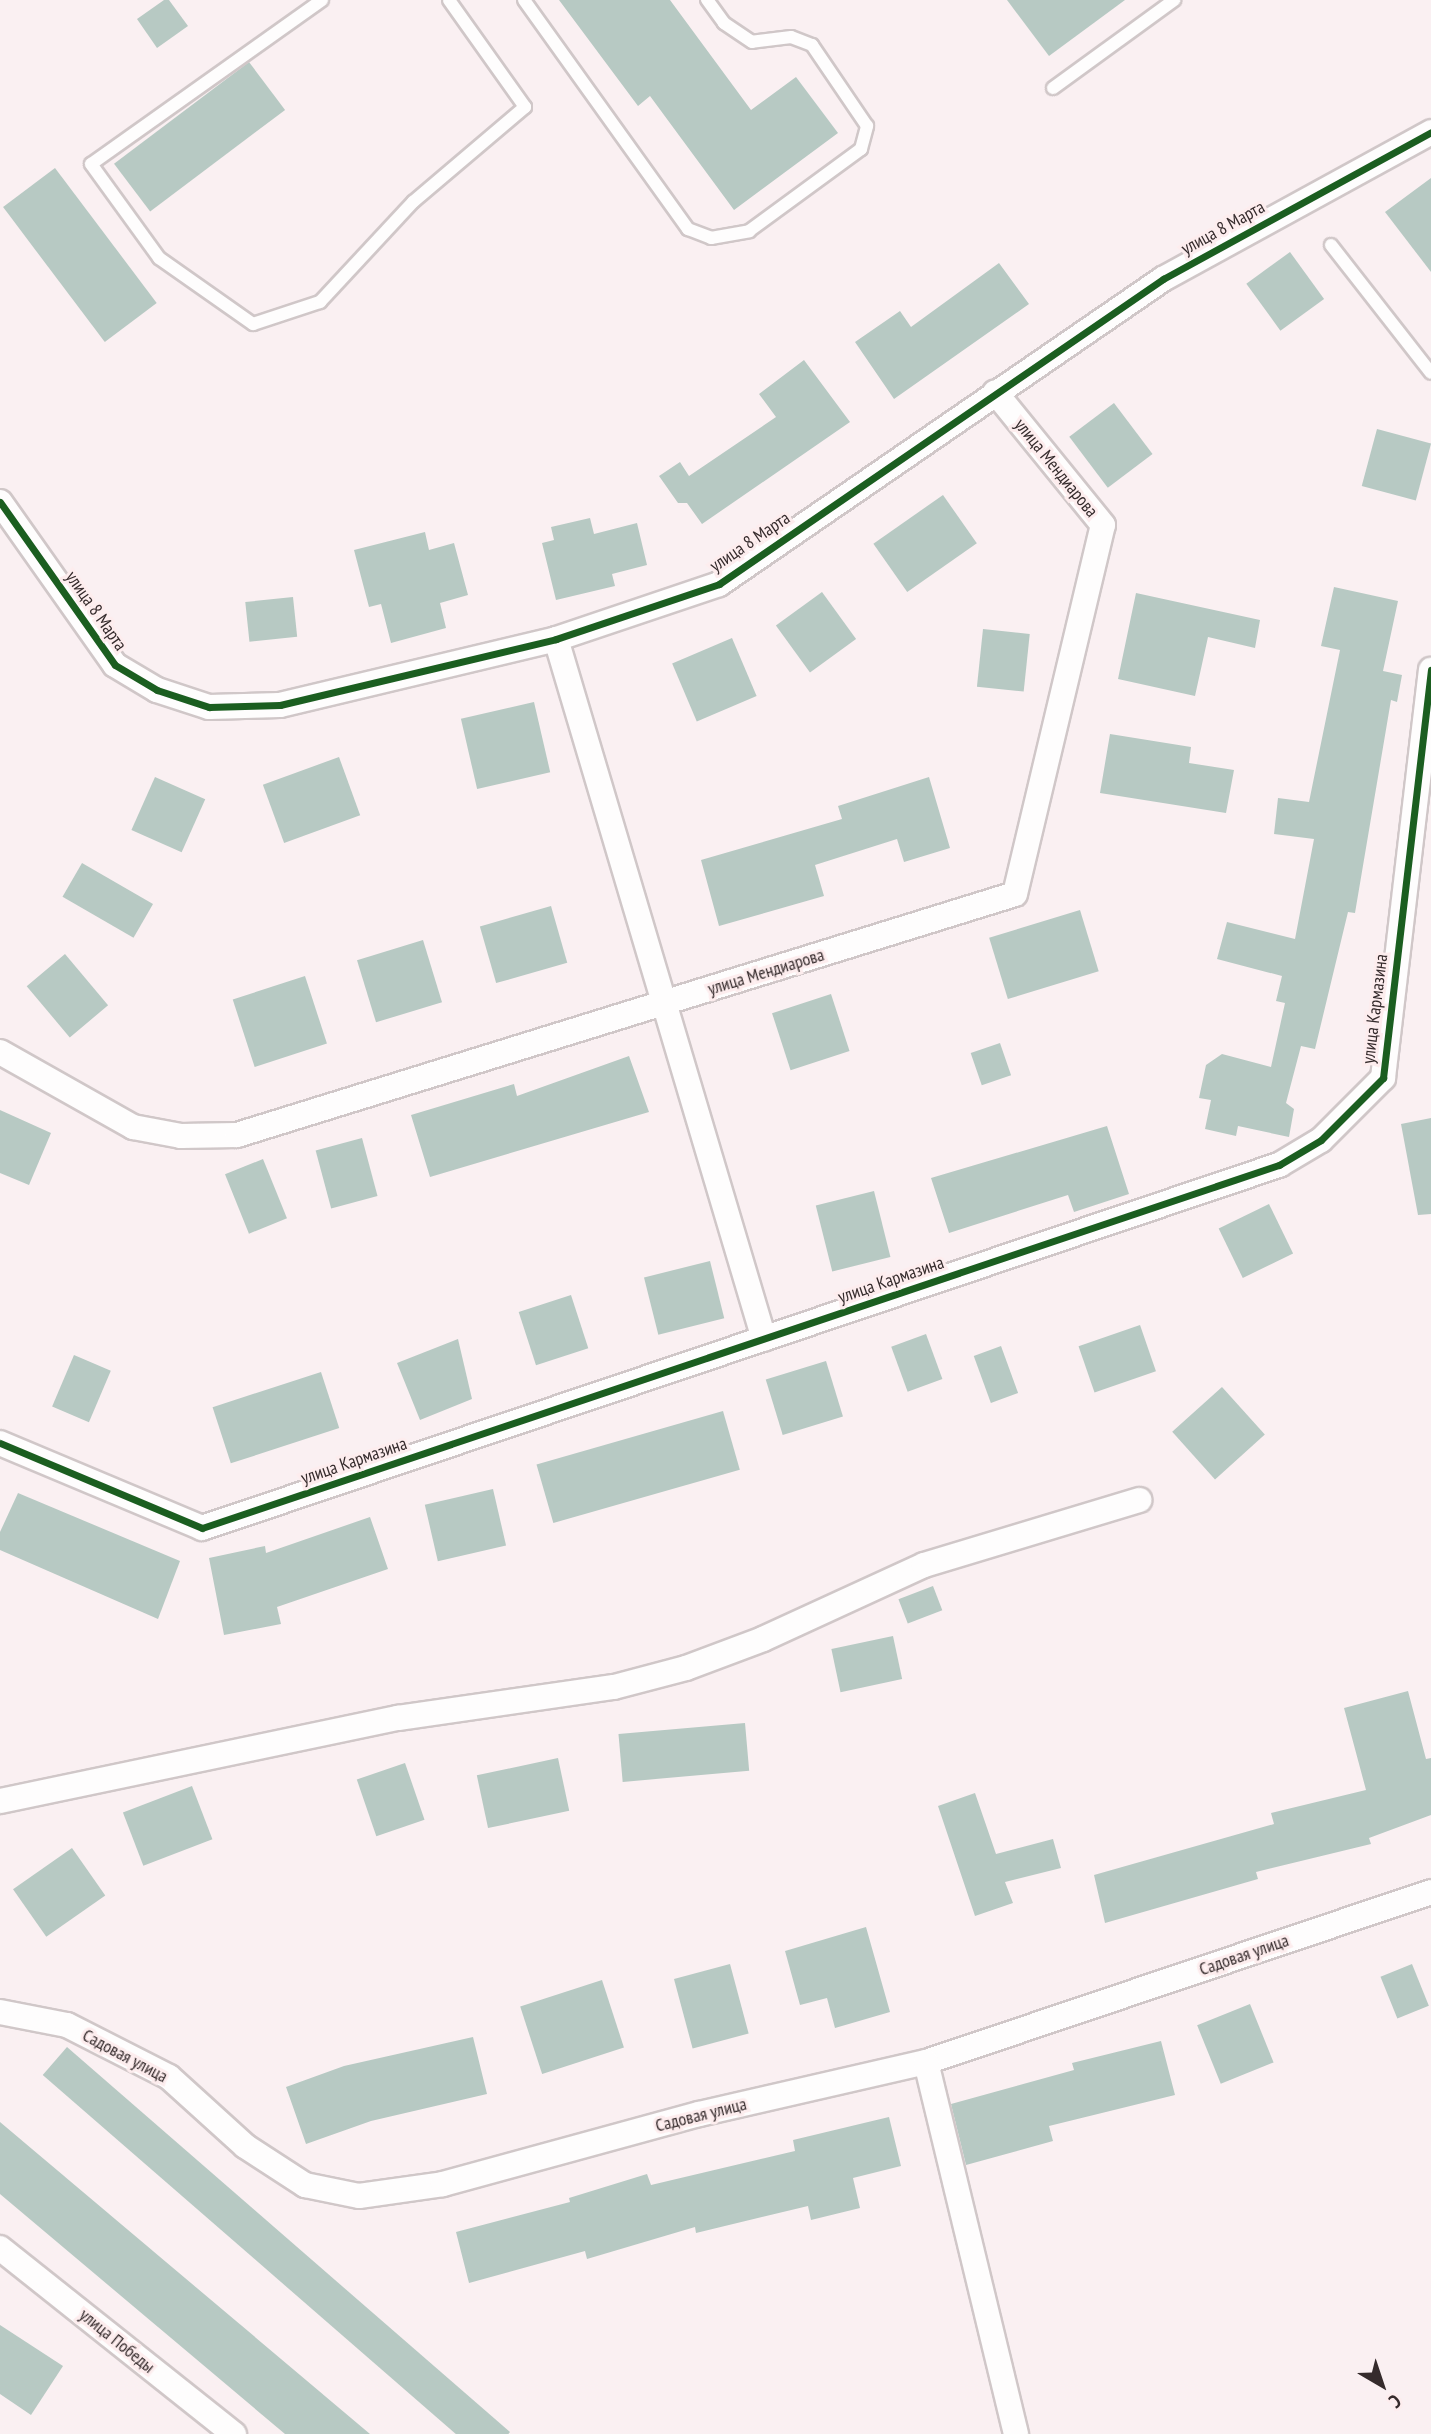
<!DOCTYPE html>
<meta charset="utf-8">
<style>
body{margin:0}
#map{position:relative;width:1431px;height:2434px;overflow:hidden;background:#faf0f2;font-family:"PT Sans Narrow",sans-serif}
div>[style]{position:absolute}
.building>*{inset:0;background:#b7c9c3;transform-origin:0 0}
.roads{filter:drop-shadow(2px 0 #d0c7c8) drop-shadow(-2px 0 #d0c7c8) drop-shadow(0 2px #d0c7c8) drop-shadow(0 -2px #d0c7c8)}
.lane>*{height:12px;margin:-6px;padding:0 6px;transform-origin:6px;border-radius:6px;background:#fefdfd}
.street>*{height:24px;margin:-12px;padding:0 12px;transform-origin:12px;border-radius:12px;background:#fefdfd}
.cycleway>*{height:7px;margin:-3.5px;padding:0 3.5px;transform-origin:3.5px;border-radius:3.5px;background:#1b5e20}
span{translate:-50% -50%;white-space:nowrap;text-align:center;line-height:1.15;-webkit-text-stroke:6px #fdedee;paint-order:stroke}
.street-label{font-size:18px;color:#352b2c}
.north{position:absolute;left:1347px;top:2350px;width:70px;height:70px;-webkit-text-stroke:5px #fdedee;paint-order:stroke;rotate:141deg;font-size:19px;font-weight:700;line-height:28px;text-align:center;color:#352b2c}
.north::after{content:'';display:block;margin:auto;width:24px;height:32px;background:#352b2c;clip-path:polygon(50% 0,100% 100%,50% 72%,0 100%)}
</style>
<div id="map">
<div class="building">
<i style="clip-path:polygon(164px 0,169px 0,188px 26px,157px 48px,137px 19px)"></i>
<i style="clip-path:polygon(559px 0,670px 0,751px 110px,796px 77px,838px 133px,734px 210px,650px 96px,638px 106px)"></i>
<i style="clip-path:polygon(1007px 0,1125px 0,1049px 56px)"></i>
<i style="left:249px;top:62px;width:60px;height:169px;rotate:53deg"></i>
<i style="left:55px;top:168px;width:169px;height:65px;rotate:53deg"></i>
<i style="clip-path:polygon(1431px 178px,1431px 272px,1385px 212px)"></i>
<i style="left:1290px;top:252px;width:58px;height:54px;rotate:54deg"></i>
<i style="clip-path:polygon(999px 263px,1029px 304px,894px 399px,855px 342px,900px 311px,911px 327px)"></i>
<i style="clip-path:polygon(804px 360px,850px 422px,702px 524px,687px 503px,678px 503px,659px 476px,680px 462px,689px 476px,776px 417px,759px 394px)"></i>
<i style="left:1114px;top:403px;width:64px;height:56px;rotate:53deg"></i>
<i style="left:1377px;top:429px;width:56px;height:59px;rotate:15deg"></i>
<i style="left:943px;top:495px;width:59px;height:85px;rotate:55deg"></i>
<i style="clip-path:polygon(590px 518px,594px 534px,637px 523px,647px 565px,612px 574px,615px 586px,556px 600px,542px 543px,554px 540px,551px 527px)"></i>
<i style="clip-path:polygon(425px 532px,429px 550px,454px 543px,468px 595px,440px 603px,446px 628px,391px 643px,381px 604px,369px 607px,354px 550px)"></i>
<i style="clip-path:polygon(1334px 587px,1398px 601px,1383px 671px,1402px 675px,1397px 702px,1391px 700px,1355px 913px,1348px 912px,1315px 1049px,1301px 1046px,1286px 1103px,1294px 1109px,1289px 1137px,1238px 1126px,1236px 1136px,1205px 1129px,1211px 1100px,1199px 1098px,1206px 1065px,1222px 1054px,1271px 1067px,1285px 1003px,1276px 1001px,1282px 976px,1217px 959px,1227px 922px,1295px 939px,1314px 839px,1274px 834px,1278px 798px,1309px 802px,1340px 650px,1321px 646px)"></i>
<i style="left:822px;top:592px;width:58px;height:57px;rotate:54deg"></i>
<i style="clip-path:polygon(1136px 593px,1260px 620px,1255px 648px,1208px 637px,1195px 696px,1118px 679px)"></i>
<i style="left:293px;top:597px;width:40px;height:48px;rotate:84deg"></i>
<i style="left:983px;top:629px;width:47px;height:58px;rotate:6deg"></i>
<i style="left:732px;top:638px;width:63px;height:65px;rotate:67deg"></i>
<i style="left:534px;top:702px;width:72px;height:75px;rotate:77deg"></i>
<i style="clip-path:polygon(1110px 734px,1191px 747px,1189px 763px,1234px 770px,1226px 813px,1100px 793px)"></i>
<i style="left:339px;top:757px;width:62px;height:81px;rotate:70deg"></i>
<i style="left:155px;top:777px;width:55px;height:58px;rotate:24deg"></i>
<i style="clip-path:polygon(929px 777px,950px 848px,904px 862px,897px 839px,815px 865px,824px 896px,719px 926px,701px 860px,842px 819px,838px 806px)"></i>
<i style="left:82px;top:863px;width:82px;height:39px;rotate:30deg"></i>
<i style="left:551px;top:906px;width:59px;height:74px;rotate:74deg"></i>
<i style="left:1080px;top:910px;width:64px;height:95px;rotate:73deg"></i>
<i style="left:423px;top:940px;width:65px;height:69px;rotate:73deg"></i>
<i style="left:65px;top:954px;width:67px;height:50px;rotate:50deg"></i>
<i style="left:305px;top:976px;width:71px;height:76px;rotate:72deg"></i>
<i style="left:831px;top:994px;width:60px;height:62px;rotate:72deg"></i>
<i style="left:1000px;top:1043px;width:34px;height:31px;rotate:71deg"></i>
<i style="clip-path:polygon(629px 1056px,649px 1112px,430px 1177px,411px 1115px,514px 1084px,517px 1096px)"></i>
<i style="clip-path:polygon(0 1110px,51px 1133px,29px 1185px,0 1173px)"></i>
<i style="clip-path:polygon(1431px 1118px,1431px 1214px,1418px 1215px,1401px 1124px)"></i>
<i style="clip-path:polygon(1107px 1126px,1129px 1194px,1074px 1212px,1068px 1195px,949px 1233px,931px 1178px)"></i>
<i style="left:362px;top:1138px;width:60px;height:48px;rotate:75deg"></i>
<i style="left:263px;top:1159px;width:64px;height:41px;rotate:68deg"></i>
<i style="left:874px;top:1191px;width:68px;height:60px;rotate:76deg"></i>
<i style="left:1269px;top:1204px;width:55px;height:56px;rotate:64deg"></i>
<i style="left:710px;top:1261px;width:59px;height:68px;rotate:76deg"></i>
<i style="left:571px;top:1295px;width:56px;height:55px;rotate:72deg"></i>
<i style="left:1140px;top:1325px;width:49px;height:65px;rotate:71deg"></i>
<i style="left:926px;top:1334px;width:48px;height:37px;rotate:70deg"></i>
<i style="clip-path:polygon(458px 1339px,472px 1399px,420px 1420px,397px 1363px)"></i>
<i style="left:1001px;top:1346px;width:50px;height:29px;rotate:70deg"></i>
<i style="left:74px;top:1355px;width:40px;height:56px;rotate:23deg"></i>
<i style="left:826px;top:1361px;width:58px;height:63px;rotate:73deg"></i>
<i style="left:321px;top:1372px;width:59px;height:114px;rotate:72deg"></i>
<i style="left:1222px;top:1387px;width:64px;height:67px;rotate:48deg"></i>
<i style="left:723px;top:1411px;width:61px;height:194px;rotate:74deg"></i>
<i style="left:493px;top:1489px;width:58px;height:70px;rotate:77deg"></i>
<i style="clip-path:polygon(18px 1493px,180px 1561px,158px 1619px,0 1550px,0 1532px)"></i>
<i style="clip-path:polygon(370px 1517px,388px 1569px,277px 1607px,281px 1624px,224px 1635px,209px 1558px,265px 1546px,266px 1553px)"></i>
<i style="left:933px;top:1586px;width:26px;height:37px;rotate:69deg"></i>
<i style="left:893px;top:1636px;width:44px;height:63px;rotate:78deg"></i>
<i style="clip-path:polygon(1408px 1691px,1426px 1759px,1431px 1758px,1431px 1815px,1369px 1838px,1371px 1844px,1256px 1872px,1258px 1879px,1105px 1923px,1094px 1875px,1274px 1824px,1271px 1813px,1366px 1790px,1344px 1708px)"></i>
<i style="left:745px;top:1723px;width:48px;height:127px;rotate:85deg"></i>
<i style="left:558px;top:1758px;width:54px;height:83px;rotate:78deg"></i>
<i style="left:405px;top:1763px;width:60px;height:51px;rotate:71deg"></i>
<i style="left:192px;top:1786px;width:57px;height:74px;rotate:69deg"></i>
<i style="clip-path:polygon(975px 1793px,996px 1854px,1053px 1839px,1061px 1868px,1005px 1882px,1013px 1903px,975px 1916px,938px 1806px)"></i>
<i style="left:72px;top:1848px;width:58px;height:72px;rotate:55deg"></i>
<i style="clip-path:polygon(866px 1927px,890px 2012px,835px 2028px,827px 1998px,800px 2005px,785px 1951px)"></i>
<i style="left:730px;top:1964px;width:72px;height:58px;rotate:75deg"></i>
<i style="left:1412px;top:1964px;width:45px;height:34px;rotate:68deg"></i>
<i style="left:602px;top:1980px;width:71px;height:86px;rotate:72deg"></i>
<i style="left:1250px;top:2004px;width:63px;height:57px;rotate:68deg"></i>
<i style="clip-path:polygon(473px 2037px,487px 2094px,371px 2121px,306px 2144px,286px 2087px,344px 2066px)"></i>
<i style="clip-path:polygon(1161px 2041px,1175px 2095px,1049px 2126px,1053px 2141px,966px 2165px,951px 2104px,1074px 2070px,1072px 2063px)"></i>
<i style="left:67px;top:2047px;width:587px;height:37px;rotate:41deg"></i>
<i style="clip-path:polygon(889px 2117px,901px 2166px,853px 2178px,860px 2208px,811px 2220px,808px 2206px,696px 2233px,695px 2227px,587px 2259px,585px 2251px,469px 2283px,456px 2232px,570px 2202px,569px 2198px,647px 2174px,651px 2185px,795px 2151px,793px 2140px)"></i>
<i style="clip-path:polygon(0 2122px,370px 2434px,285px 2434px,0 2194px)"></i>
<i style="clip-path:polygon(0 2325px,63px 2366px,31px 2415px,0 2394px)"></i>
</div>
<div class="roads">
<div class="lane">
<i style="left:322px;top:0;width:283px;rotate:144.6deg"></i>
<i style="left:91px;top:164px;width:116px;rotate:54.1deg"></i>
<i style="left:159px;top:258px;width:115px;rotate:35.1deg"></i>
<i style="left:253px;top:324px;width:71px;rotate:-18.2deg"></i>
<i style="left:320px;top:302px;width:137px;rotate:-47.1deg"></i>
<i style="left:413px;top:202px;width:147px;rotate:-40.3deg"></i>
<i style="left:525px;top:107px;width:131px;rotate:-125.4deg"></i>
<i style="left:524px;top:0;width:282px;rotate:54.4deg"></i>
<i style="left:688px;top:229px;width:25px;rotate:21deg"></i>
<i style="left:711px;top:238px;width:39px;rotate:-10deg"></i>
<i style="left:749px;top:231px;width:139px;rotate:-36.2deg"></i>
<i style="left:861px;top:149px;width:24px;rotate:-75deg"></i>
<i style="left:867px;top:126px;width:98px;rotate:-124.2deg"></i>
<i style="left:812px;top:45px;width:22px;rotate:-159deg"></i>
<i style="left:791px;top:37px;width:39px;rotate:173deg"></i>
<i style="left:752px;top:42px;width:34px;rotate:-146deg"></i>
<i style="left:724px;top:23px;width:29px;rotate:-126deg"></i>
<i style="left:1053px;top:88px;width:150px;rotate:-36deg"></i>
<i style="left:1331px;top:245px;width:162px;rotate:52deg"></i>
</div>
<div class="street">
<i style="left:0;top:502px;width:199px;rotate:54.8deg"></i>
<i style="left:115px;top:665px;width:49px;rotate:30.8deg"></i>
<i style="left:157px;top:690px;width:55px;rotate:18.1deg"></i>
<i style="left:209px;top:707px;width:71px;rotate:-1.6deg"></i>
<i style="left:280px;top:705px;width:284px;rotate:-13.4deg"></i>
<i style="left:556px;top:639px;width:172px;rotate:-18.6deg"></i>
<i style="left:719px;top:584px;width:539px;rotate:-34.49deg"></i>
<i style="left:1163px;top:279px;width:306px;rotate:-28.7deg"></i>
<i style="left:556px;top:639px;width:730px;rotate:73.45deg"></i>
<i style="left:0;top:1052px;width:153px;rotate:29.4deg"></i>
<i style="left:133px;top:1127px;width:49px;rotate:10.6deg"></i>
<i style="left:181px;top:1136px;width:56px;rotate:-1deg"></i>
<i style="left:237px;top:1135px;width:814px;rotate:-17.21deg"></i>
<i style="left:1015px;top:894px;width:379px;rotate:-76.6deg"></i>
<i style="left:1103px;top:525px;width:171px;rotate:-129.1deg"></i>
<i style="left:0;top:1443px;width:219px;rotate:22.8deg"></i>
<i style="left:202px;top:1528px;width:1137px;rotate:-18.63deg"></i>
<i style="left:1279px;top:1165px;width:49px;rotate:-30.8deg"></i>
<i style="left:1321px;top:1140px;width:88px;rotate:-45deg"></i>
<i style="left:1383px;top:1078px;width:411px;rotate:-83.3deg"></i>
<i style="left:0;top:1801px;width:407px;rotate:-11.8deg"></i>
<i style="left:398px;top:1718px;width:218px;rotate:-8.2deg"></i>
<i style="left:614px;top:1687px;width:74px;rotate:-14.8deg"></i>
<i style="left:686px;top:1668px;width:82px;rotate:-20.6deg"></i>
<i style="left:763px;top:1639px;width:177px;rotate:-24.7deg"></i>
<i style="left:924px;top:1565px;width:225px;rotate:-16.8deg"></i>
<i style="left:0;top:2012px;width:68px;rotate:11deg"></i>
<i style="left:67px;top:2025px;width:114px;rotate:27deg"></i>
<i style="left:169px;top:2077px;width:103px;rotate:42.2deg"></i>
<i style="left:245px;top:2146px;width:72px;rotate:33deg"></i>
<i style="left:305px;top:2185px;width:55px;rotate:11.5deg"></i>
<i style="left:359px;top:2196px;width:85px;rotate:-8.1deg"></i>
<i style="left:443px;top:2184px;width:265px;rotate:-15.3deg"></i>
<i style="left:699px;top:2114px;width:233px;rotate:-12.9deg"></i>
<i style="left:926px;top:2062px;width:533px;rotate:-18.6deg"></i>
<i style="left:926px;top:2062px;width:383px;rotate:76.4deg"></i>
<i style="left:0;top:2248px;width:299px;rotate:38.5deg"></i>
</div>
</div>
<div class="cycleway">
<i style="left:0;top:502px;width:199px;rotate:54.8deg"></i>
<i style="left:115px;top:665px;width:49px;rotate:30.8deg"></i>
<i style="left:157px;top:690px;width:55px;rotate:18.1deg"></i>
<i style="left:209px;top:707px;width:71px;rotate:-1.6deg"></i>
<i style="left:280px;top:705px;width:284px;rotate:-13.4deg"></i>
<i style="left:556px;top:639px;width:172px;rotate:-18.6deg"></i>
<i style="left:719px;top:584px;width:539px;rotate:-34.49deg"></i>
<i style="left:1163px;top:279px;width:306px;rotate:-28.7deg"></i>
<i style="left:0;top:1443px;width:219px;rotate:22.8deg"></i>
<i style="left:202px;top:1528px;width:1137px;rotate:-18.63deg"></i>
<i style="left:1279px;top:1165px;width:49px;rotate:-30.8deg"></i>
<i style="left:1321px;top:1140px;width:88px;rotate:-45deg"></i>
<i style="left:1383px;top:1078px;width:411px;rotate:-83.3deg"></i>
</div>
<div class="street-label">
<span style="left:1223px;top:228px;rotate:-29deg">улица 8 Марта</span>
<span style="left:1056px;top:468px;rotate:51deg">улица Мендиарова</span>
<span style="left:750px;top:542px;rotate:-34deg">улица 8 Марта</span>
<span style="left:96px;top:611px;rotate:55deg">улица 8 Марта</span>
<span style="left:766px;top:972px;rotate:-17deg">улица Мендиарова</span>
<span style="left:1375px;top:1009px;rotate:-83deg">улица Кармазина</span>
<span style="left:891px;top:1280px;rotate:-19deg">улица Кармазина</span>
<span style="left:354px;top:1461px;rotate:-19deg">улица Кармазина</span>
<span style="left:1244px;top:1955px;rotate:-19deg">Садовая улица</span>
<span style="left:125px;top:2056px;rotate:28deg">Садовая улица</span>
<span style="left:701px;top:2115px;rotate:-14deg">Садовая улица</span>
<span style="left:117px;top:2341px;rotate:39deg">улица Победы</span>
</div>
<div class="north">С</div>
</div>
